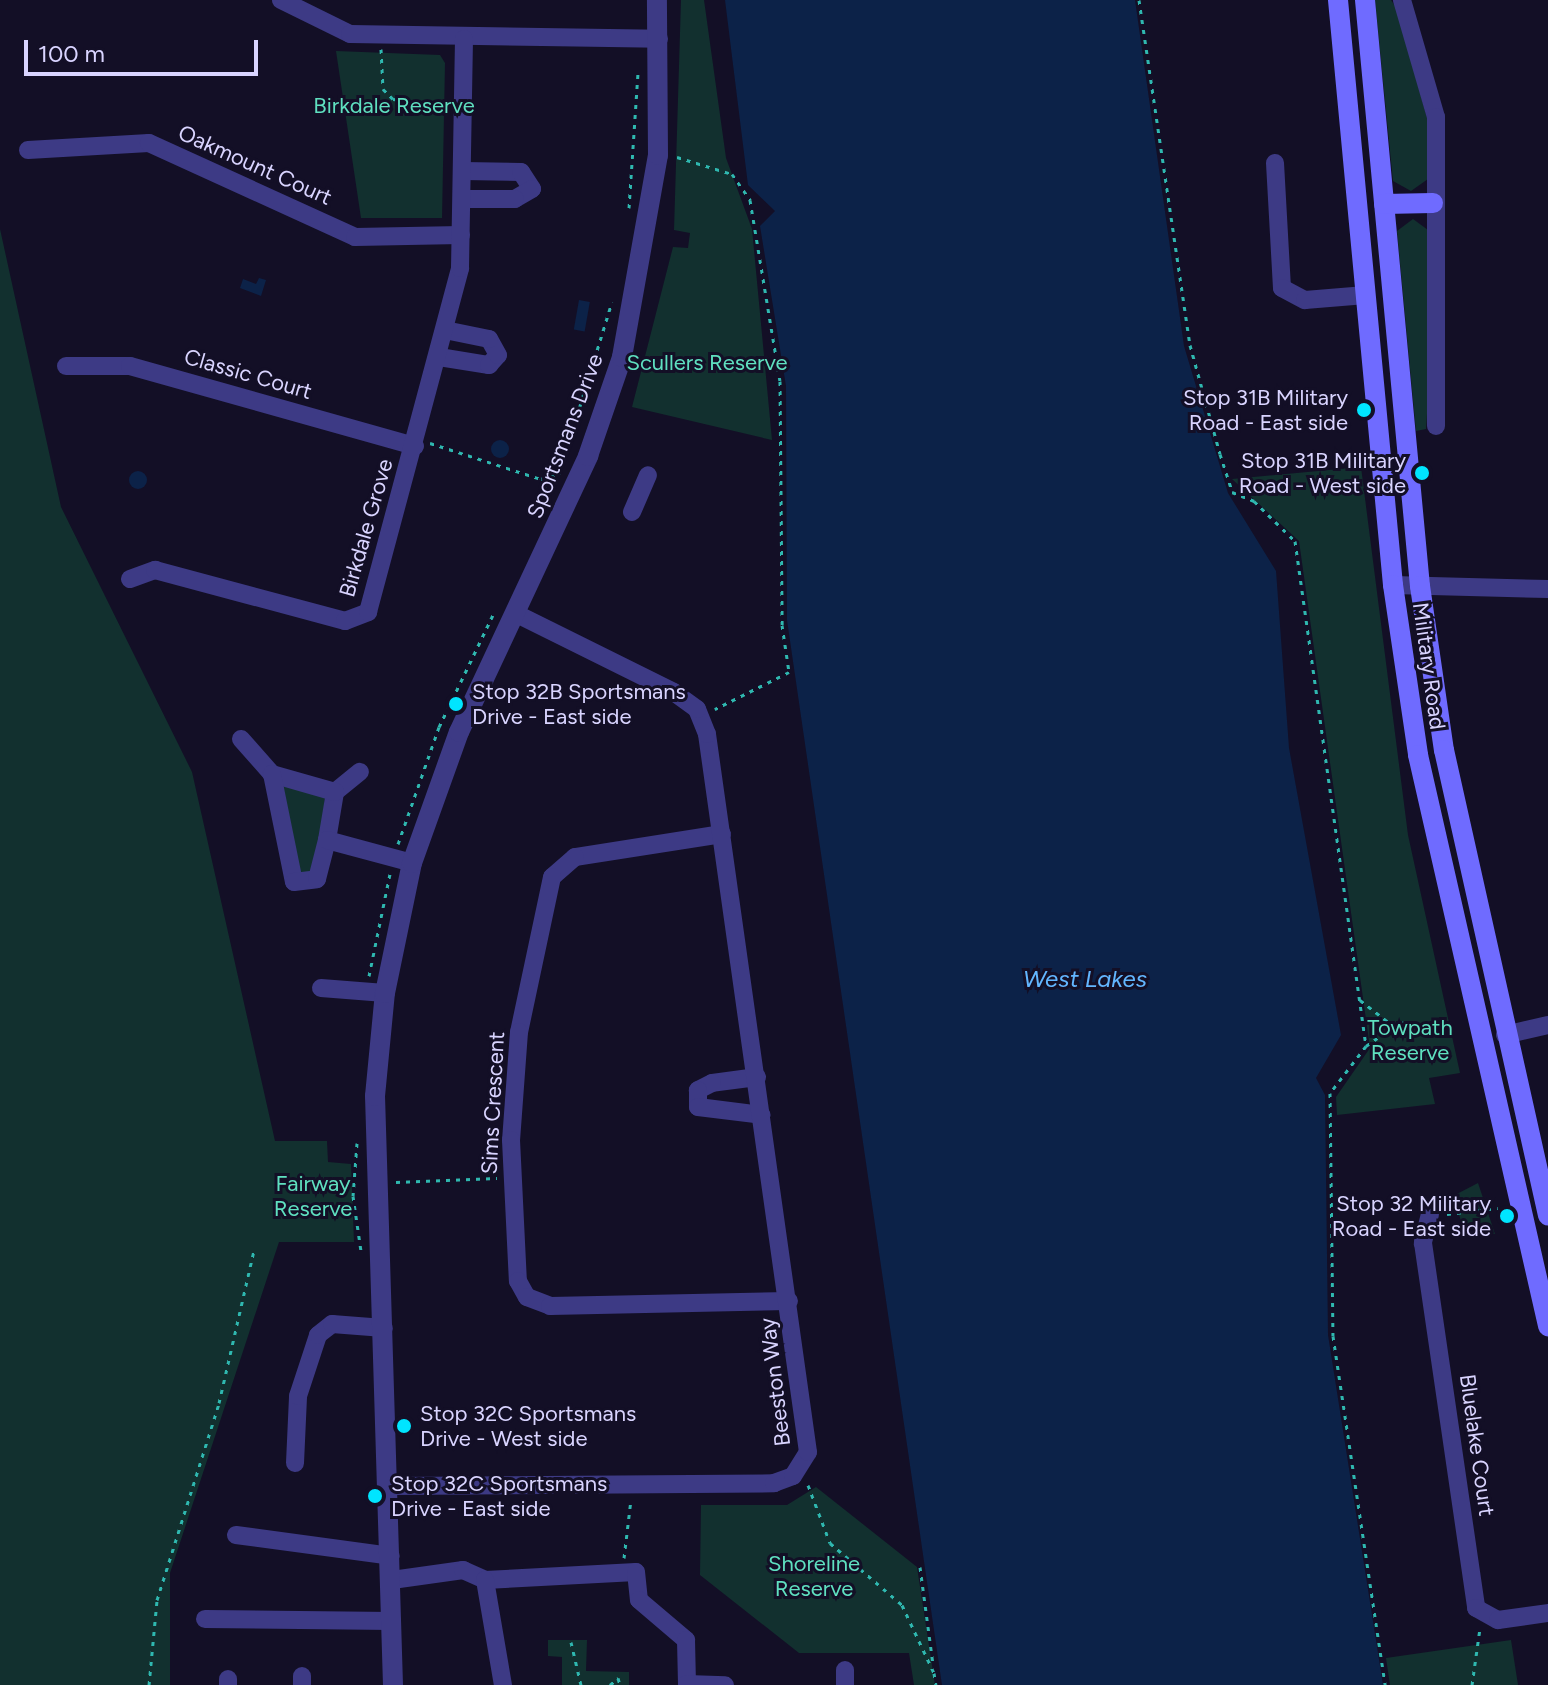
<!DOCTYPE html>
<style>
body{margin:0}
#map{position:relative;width:1548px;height:1685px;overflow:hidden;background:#130f26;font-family:Figtree,sans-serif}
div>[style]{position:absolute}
.green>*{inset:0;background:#12302f}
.water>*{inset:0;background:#0c2248;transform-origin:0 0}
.round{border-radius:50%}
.path>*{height:3px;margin-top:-1.5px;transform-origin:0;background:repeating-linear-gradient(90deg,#2fb8b0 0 4px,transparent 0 10px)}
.minor>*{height:18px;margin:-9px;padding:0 9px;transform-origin:9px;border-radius:9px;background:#3d3a85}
.tertiary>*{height:20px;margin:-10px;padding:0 10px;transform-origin:10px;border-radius:10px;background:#3d3a85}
.secondary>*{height:20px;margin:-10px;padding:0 10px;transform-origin:10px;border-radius:10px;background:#6f6bff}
.dots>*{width:22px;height:22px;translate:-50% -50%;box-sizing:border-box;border:4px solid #130f26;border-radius:50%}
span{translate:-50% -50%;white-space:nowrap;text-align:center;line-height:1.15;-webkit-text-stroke:6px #130f26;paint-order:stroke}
.park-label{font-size:22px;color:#5fe0c0}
.street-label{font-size:22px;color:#d9d4ff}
.poi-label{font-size:22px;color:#d9d4ff}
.right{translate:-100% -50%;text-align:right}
.left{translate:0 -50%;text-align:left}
.water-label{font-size:24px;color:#62b6ff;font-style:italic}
.scale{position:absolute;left:24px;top:40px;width:234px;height:36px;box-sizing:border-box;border:4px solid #d9d4ff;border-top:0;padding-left:10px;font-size:24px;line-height:28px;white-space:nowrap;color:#d9d4ff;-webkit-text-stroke:6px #130f26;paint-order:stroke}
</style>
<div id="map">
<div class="green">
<i style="clip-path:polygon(681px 0,704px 0,726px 158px,752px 229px,772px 440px,632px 407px,673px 247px,688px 248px,690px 233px,674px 230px)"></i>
<i style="clip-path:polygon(1375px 0,1391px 0,1397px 9px,1427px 118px,1428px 179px,1411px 191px,1393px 181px)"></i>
<i style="clip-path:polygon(336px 51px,440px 55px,445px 63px,442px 218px,361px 218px)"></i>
<i style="clip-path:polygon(1413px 219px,1428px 230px,1429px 385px,1426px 429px,1416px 431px,1397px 231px)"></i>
<i style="clip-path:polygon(0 229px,61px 507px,192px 772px,275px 1141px,327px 1141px,328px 1162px,351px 1164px,354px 1242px,279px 1242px,170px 1573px,170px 1685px,0 1685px)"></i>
<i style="clip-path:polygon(1361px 467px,1408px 835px,1460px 1073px,1429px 1078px,1435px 1104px,1337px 1115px,1336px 1097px,1370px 1048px,1299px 541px,1232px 479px)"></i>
<i style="clip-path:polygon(280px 772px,326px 787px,317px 879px,302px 884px)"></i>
<i style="clip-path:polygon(1478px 1183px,1495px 1234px,1463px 1227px,1453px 1196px)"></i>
<i style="clip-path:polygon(816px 1487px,917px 1567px,935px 1685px,914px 1685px,909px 1653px,799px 1653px,700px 1575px,701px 1505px,787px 1505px)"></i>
<i style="clip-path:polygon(548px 1640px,587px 1640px,586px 1671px,629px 1672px,629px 1685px,562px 1685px,562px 1657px,548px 1656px)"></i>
<i style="clip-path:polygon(1511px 1640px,1518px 1685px,1390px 1685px,1386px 1658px)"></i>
</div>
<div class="water">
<i style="clip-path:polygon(725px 0,1135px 0,1184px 346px,1228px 493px,1276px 571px,1289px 748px,1341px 1035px,1316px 1078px,1325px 1095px,1328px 1335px,1383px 1685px,942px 1685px,787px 620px,786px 386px,760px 226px,775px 211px,748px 185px)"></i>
<i style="clip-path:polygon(259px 278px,266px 280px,261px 296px,240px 288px,243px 279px,256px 284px)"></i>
<i style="left:579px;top:300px;width:11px;height:30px;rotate:10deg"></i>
<i class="round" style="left:491px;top:440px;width:18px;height:18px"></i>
<i class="round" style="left:129px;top:471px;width:18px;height:18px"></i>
</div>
<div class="path">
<i style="left:1139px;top:0;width:349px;rotate:81.6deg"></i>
<i style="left:1190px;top:345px;width:113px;rotate:74.6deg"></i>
<i style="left:1220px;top:454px;width:40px;rotate:72deg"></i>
<i style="left:1232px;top:492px;width:24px;rotate:22deg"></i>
<i style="left:1254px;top:501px;width:57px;rotate:44.3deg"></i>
<i style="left:1295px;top:541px;width:510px;rotate:82deg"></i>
<i style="left:1366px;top:1046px;width:59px;rotate:127.5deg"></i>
<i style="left:1330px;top:1093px;width:243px;rotate:89.3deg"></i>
<i style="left:1333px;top:1336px;width:353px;rotate:81.5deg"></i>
<i style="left:381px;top:49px;width:40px;rotate:87.1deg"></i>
<i style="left:383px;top:89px;width:14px;rotate:45deg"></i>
<i style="left:393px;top:99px;width:53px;rotate:6.5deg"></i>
<i style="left:677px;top:157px;width:58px;rotate:17.2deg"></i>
<i style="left:732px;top:174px;width:32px;rotate:55deg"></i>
<i style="left:750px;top:200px;width:183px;rotate:80.6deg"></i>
<i style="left:780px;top:381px;width:244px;rotate:89.5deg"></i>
<i style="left:782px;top:625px;width:48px;rotate:81.5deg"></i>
<i style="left:789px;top:672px;width:83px;rotate:153.4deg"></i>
<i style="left:629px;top:208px;width:136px;rotate:-86.2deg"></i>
<i style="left:430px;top:443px;width:117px;rotate:18deg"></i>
<i style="left:559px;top:474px;width:180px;rotate:-72.9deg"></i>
<i style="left:549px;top:497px;width:20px;rotate:-114deg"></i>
<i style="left:541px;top:479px;width:17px;rotate:-17deg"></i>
<i style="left:398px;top:844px;width:124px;rotate:-70.7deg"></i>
<i style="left:439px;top:727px;width:124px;rotate:-64.3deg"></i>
<i style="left:369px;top:976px;width:104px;rotate:-78.4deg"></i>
<i style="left:1360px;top:1000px;width:39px;rotate:38deg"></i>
<i style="left:1366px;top:1046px;width:42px;rotate:-35.2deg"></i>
<i style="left:1400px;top:1022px;width:56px;rotate:10.3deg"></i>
<i style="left:357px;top:1143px;width:53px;rotate:94.3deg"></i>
<i style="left:353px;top:1196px;width:56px;rotate:81.7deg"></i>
<i style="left:396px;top:1182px;width:101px;rotate:-2.3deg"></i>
<i style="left:1447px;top:1214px;width:51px;rotate:-6.7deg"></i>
<i style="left:808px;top:1485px;width:62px;rotate:69.2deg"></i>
<i style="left:830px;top:1543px;width:95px;rotate:40.7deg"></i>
<i style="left:902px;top:1605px;width:77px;rotate:64.8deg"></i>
<i style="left:624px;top:1558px;width:59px;rotate:-83.2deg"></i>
<i style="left:920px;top:1567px;width:99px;rotate:82.4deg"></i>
<i style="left:571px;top:1642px;width:44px;rotate:76.9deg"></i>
<i style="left:934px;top:1673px;width:12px;rotate:81deg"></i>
<i style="left:149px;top:1685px;width:85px;rotate:-84.6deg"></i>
<i style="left:157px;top:1600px;width:207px;rotate:-72.5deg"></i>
<i style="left:219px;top:1403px;width:157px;rotate:-77.1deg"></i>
<i style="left:610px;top:1685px;width:11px;rotate:-41deg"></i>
<i style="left:618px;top:1678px;width:7px;rotate:74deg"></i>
<i style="left:1472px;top:1685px;width:58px;rotate:-82deg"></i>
</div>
<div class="minor">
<i style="left:281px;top:0;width:77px;rotate:26.2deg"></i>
<i style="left:350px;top:34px;width:309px;rotate:0.9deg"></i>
<i style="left:1402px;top:0;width:122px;rotate:73.8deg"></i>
<i style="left:1436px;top:117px;width:309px;rotate:90deg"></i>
<i style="left:28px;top:150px;width:121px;rotate:-3.3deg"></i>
<i style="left:149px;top:143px;width:226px;rotate:24.5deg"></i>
<i style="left:355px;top:237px;width:106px;rotate:-1.1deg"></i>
<i style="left:1275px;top:163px;width:125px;rotate:86.8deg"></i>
<i style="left:1282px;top:288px;width:26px;rotate:28deg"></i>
<i style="left:1305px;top:300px;width:61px;rotate:-4.7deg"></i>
<i style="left:463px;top:171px;width:58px;rotate:1deg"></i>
<i style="left:521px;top:172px;width:20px;rotate:57deg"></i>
<i style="left:532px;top:189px;width:20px;rotate:150deg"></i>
<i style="left:515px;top:199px;width:51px;rotate:180deg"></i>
<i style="left:439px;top:357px;width:51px;rotate:9.1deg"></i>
<i style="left:489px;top:365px;width:13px;rotate:-48deg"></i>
<i style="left:498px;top:355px;width:18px;rotate:-119deg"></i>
<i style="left:489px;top:339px;width:45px;rotate:-168.4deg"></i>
<i style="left:66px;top:366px;width:64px"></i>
<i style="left:130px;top:366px;width:296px;rotate:15.7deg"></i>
<i style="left:632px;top:512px;width:40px;rotate:-66.6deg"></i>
<i style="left:130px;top:579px;width:27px;rotate:-20deg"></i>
<i style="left:155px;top:570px;width:197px;rotate:15deg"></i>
<i style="left:345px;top:621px;width:25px;rotate:-21deg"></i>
<i style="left:368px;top:612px;width:356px;rotate:-75deg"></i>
<i style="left:460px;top:268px;width:229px;rotate:-89deg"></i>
<i style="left:1393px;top:585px;width:155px;rotate:1.5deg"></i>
<i style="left:241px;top:739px;width:47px;rotate:48.5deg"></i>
<i style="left:335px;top:792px;width:32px;rotate:-39deg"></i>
<i style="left:722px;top:834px;width:149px;rotate:171.1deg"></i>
<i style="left:575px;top:857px;width:30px;rotate:139deg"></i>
<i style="left:552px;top:877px;width:158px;rotate:102deg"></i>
<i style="left:519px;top:1032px;width:108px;rotate:94.2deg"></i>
<i style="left:511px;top:1140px;width:141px;rotate:87.2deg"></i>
<i style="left:518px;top:1281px;width:18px;rotate:61deg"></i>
<i style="left:527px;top:1297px;width:25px;rotate:21deg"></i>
<i style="left:550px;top:1306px;width:239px;rotate:-1.2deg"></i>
<i style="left:327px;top:840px;width:49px;rotate:-80.5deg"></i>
<i style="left:335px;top:792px;width:66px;rotate:-164.1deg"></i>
<i style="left:272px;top:774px;width:110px;rotate:78.5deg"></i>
<i style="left:294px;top:882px;width:23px;rotate:-7deg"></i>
<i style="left:317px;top:879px;width:40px;rotate:-75.6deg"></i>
<i style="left:327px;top:840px;width:88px;rotate:15.1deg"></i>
<i style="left:321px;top:988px;width:64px;rotate:4.5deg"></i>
<i style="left:1505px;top:1035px;width:44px;rotate:-13.1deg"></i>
<i style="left:757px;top:1077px;width:45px;rotate:172.4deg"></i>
<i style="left:712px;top:1083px;width:16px;rotate:153deg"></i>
<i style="left:698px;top:1090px;width:17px;rotate:90deg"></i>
<i style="left:698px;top:1107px;width:64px;rotate:7.1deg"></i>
<i style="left:1430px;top:1214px;width:30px;rotate:104deg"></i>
<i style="left:1423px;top:1243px;width:369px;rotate:81.7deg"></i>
<i style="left:1476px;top:1608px;width:25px;rotate:29deg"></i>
<i style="left:1498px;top:1620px;width:50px;rotate:-8deg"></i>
<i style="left:295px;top:1463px;width:67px;rotate:-87.4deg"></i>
<i style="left:298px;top:1396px;width:64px;rotate:-71.8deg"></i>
<i style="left:318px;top:1335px;width:18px;rotate:-38deg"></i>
<i style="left:332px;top:1324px;width:52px;rotate:4.4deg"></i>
<i style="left:390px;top:1486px;width:384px;rotate:-0.4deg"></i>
<i style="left:774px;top:1483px;width:20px;rotate:-20deg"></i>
<i style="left:793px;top:1476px;width:28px;rotate:-58deg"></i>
<i style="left:808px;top:1452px;width:725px;rotate:-98.01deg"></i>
<i style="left:707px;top:734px;width:27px;rotate:-112deg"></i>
<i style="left:697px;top:709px;width:29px;rotate:-144deg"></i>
<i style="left:674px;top:692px;width:175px;rotate:-153.6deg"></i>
<i style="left:236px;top:1535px;width:156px;rotate:7.7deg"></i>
<i style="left:392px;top:1580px;width:72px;rotate:-8deg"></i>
<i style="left:463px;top:1570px;width:24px;rotate:24deg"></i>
<i style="left:485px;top:1580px;width:151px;rotate:-3deg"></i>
<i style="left:636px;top:1572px;width:28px;rotate:84deg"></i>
<i style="left:639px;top:1600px;width:62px;rotate:40.4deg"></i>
<i style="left:686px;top:1640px;width:45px;rotate:88.7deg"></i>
<i style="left:485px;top:1580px;width:107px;rotate:80.3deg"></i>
<i style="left:205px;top:1619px;width:187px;rotate:0.6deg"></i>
<i style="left:687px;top:1684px;width:38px;rotate:2deg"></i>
<i style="left:228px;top:1685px;width:6px;rotate:-90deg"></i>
<i style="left:302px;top:1685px;width:9px;rotate:-90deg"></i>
<i style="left:845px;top:1685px;width:15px;rotate:-90deg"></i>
</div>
<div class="tertiary">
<i style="left:393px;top:1685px;width:589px;rotate:-91.75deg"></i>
<i style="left:375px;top:1096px;width:103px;rotate:-84.5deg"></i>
<i style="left:385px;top:993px;width:133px;rotate:-78.3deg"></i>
<i style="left:412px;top:863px;width:139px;rotate:-70.3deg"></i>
<i style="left:459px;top:732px;width:305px;rotate:-64.9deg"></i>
<i style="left:588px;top:456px;width:105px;rotate:-71deg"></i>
<i style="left:622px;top:357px;width:205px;rotate:-79.9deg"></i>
<i style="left:658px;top:155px;width:155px;rotate:-90.4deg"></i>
</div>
<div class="secondary">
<i style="left:1338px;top:0;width:588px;rotate:84.63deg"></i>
<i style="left:1393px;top:585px;width:172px;rotate:81.6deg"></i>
<i style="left:1418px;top:755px;width:586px;rotate:77.17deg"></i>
<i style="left:1365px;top:0;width:589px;rotate:84.64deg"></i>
<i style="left:1420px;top:586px;width:166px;rotate:81.7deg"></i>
<i style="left:1444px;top:750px;width:477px;rotate:77.4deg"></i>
<i style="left:1384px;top:204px;width:49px;rotate:-1.2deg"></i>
</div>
<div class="dots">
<i style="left:1364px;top:410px;background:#00e5ff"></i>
<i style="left:1422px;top:473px;background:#00e5ff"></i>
<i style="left:456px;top:704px;background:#00e5ff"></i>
<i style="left:1507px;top:1216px;background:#00e5ff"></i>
<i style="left:404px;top:1426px;background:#00e5ff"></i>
<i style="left:375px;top:1496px;background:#00e5ff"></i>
</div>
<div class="park-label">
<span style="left:394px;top:106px">Birkdale Reserve</span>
<span style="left:707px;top:363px">Scullers Reserve</span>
<span style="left:1410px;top:1040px">Towpath<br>Reserve</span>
<span style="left:313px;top:1196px">Fairway<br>Reserve</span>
<span style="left:814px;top:1576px">Shoreline<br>Reserve</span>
</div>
<div class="street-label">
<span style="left:255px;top:165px;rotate:24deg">Oakmount Court</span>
<span style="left:248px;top:374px;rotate:16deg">Classic Court</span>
<span style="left:565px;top:436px;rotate:-69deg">Sportsmans Drive</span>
<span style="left:366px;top:528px;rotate:-74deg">Birkdale Grove</span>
<span style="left:1429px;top:666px;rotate:82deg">Military Road</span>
<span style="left:493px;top:1103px;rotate:-87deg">Sims Crescent</span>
<span style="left:775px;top:1382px;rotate:-97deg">Beeston Way</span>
<span style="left:1477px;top:1445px;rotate:82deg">Bluelake Court</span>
</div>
<div class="poi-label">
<span class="right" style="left:1348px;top:410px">Stop 31B Military<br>Road - East side</span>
<span class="right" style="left:1406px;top:473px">Stop 31B Military<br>Road - West side</span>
<span class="left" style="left:472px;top:704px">Stop 32B Sportsmans<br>Drive - East side</span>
<span class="right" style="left:1491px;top:1216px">Stop 32 Military<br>Road - East side</span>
<span class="left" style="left:420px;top:1426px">Stop 32C Sportsmans<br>Drive - West side</span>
<span class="left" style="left:391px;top:1496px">Stop 32C Sportsmans<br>Drive - East side</span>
</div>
<div class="water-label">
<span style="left:1085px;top:979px">West Lakes</span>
</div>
<div class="scale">100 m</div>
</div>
